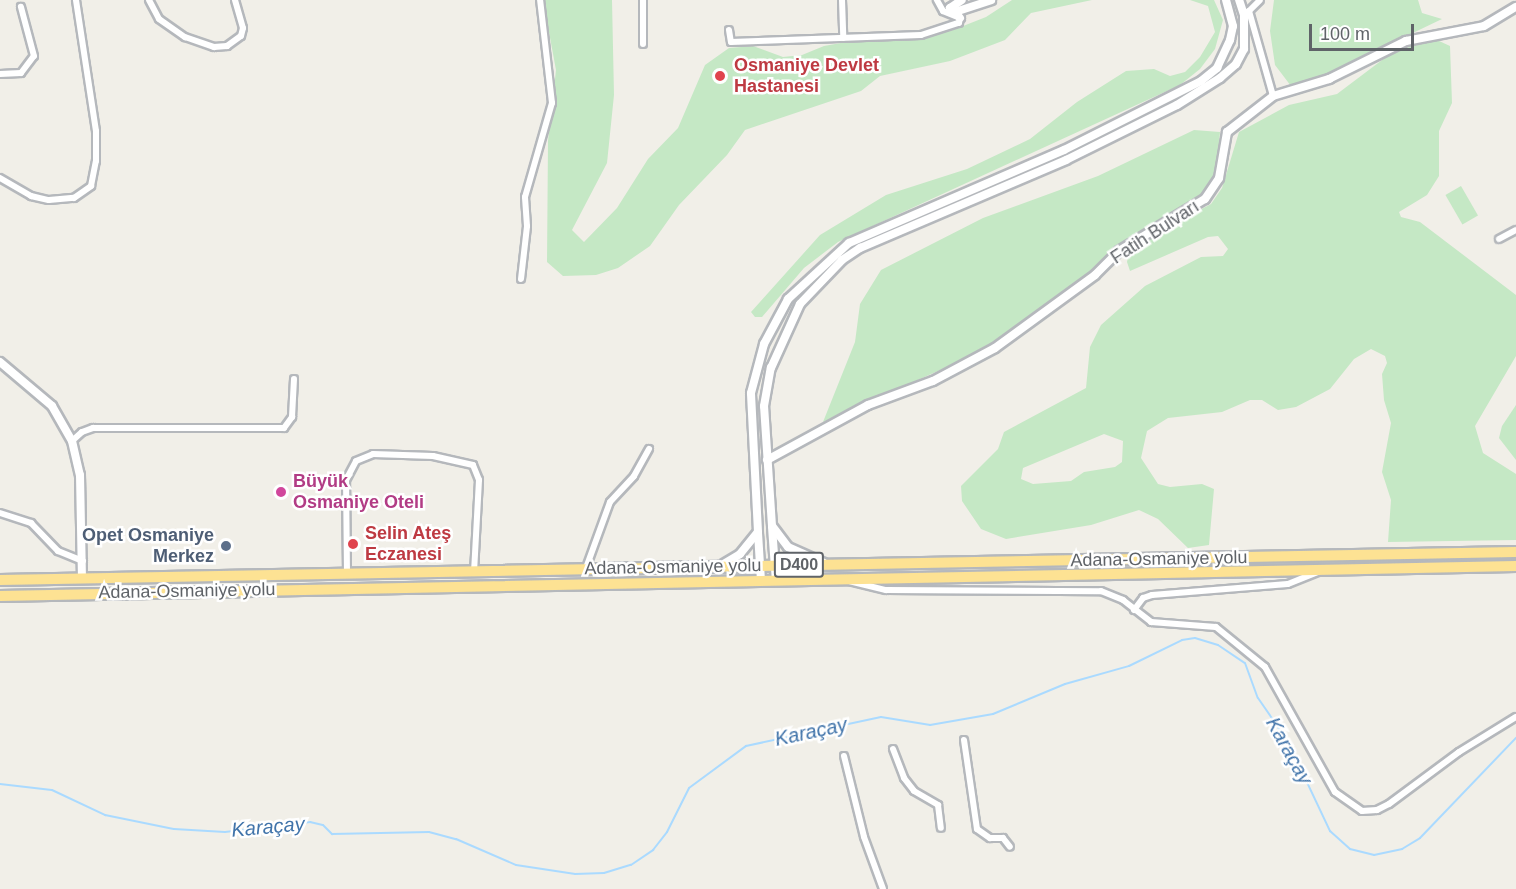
<!DOCTYPE html>
<meta charset="utf-8">
<style>
body{margin:0}
#map{position:relative;width:1516px;height:889px;overflow:hidden;background:#f1efe8;font-family:Arial,sans-serif}
div>[style]{position:absolute}
.green>*{inset:0;background:#c5e8c5;transform-origin:0 0}
.stream>*{height:2px;margin:-1px;padding:0 1px;transform-origin:1px;border-radius:1px;background:#aadaff}
.roads{filter:drop-shadow(2px 0 #b5b8bc) drop-shadow(-2px 0 #b5b8bc) drop-shadow(0 2px #b5b8bc) drop-shadow(0 -2px #b5b8bc)}
.street>*{height:6px;margin:-3px;padding:0 3px;transform-origin:3px;border-radius:3px;background:#fff}
.secondary>*{height:8px;margin:-4px;padding:0 4px;transform-origin:4px;border-radius:4px;background:#fff}
.highway>*{height:10px;margin:-5px;padding:0 5px;transform-origin:5px;border-radius:5px;background:#fde293}
.dots>*{width:16px;height:16px;translate:-50% -50%;box-sizing:border-box;border:3px solid #fff;border-radius:50%}
span{translate:-50% -50%;white-space:nowrap;text-align:center;line-height:1.15;-webkit-text-stroke:5px #fff;paint-order:stroke}
.shield-label span{padding:2px 4px;background:#fff;border:2px solid;border-radius:4px;-webkit-text-stroke-width:0}
.shield-label{font-size:16px;color:#5f6368;font-weight:700}
.health-label{font-size:18px;color:#be3a42;font-weight:700}
.left{translate:0 -50%;text-align:left}
.street-label{font-size:18px;color:#5f6368}
.hotel-label{font-size:18px;color:#b23c85;font-weight:700}
.service-label{font-size:18px;color:#4e5e75;font-weight:700}
.right{translate:-100% -50%;text-align:right}
.water-label{font-size:20px;color:#4174aa;font-style:italic}
.scale{position:absolute;left:1309px;top:24px;width:105px;height:27px;box-sizing:border-box;border:3px solid #5f6368;border-top:0;padding-left:8px;font-size:18px;line-height:21px;white-space:nowrap;color:#5f6368;-webkit-text-stroke:4px #fff;paint-order:stroke}
</style>
<div id="map">
<div class="green">
<i style="clip-path:polygon(543px 0,612px 0,614px 95px,607px 163px,572px 230px,584px 242px,617px 208px,648px 159px,678px 128px,705px 65px,729px 48px,753px 46px,783px 57px,802px 55px,824px 46px,869px 38px,895px 41px,953px 30px,986px 17px,1012px 0,1092px 0,1031px 13px,1005px 40px,950px 61px,880px 76px,861px 91px,745px 130px,727px 155px,679px 205px,650px 246px,618px 268px,596px 275px,563px 276px,547px 262px,548px 141px,556px 70px)"></i>
<i style="clip-path:polygon(1190px 0,1214px 0,1223px 20px,1215px 49px,1200px 69px,1180px 85px,838px 242px,804px 268px,762px 317px,755px 317px,751px 312px,820px 235px,886px 195px,967px 169px,1030px 139px,1077px 102px,1126px 71px,1154px 69px,1170px 76px,1185px 72px,1200px 57px,1215px 32px,1208px 6px)"></i>
<i style="clip-path:polygon(1274px 0,1418px 0,1422px 13px,1442px 19px,1294px 90px,1275px 65px,1270px 31px)"></i>
<i style="clip-path:polygon(evenodd,1437px 40px,1450px 46px,1452px 103px,1439px 131px,1439px 176px,1427px 195px,1399px 212px,1401px 217px,1420px 222px,1516px 295px,1516px 356px,1475px 426px,1483px 453px,1516px 474px,1516px 540px,1388px 542px,1391px 500px,1382px 472px,1391px 423px,1384px 400px,1382px 374px,1387px 363px,1385px 356px,1371px 349px,1354px 359px,1330px 389px,1296px 407px,1278px 410px,1262px 400px,1250px 400px,1222px 412px,1168px 418px,1147px 431px,1141px 458px,1158px 484px,1170px 487px,1202px 484px,1214px 489px,1209px 545px,1188px 548px,1158px 519px,1139px 510px,1091px 525px,1006px 539px,981px 529px,962px 501px,961px 486px,998px 449px,1004px 432px,1086px 388px,1090px 347px,1101px 325px,1145px 286px,1201px 257px,1223px 256px,1228px 249px,1218px 236px,1208px 237px,1130px 271px,1127px 262px,1129px 252px,1143px 240px,1211px 204px,1222px 188px,1239px 132px,1289px 105px,1337px 94px,1394px 51px,1437px 40px,1104px 434px,1123px 441px,1122px 462px,1115px 467px,1084px 472px,1071px 481px,1033px 484px,1021px 479px,1023px 468px,1104px 434px)"></i>
<i style="clip-path:polygon(1194px 130px,1220px 132px,1217px 166px,1210px 192px,1119px 249px,1065px 295px,974px 355px,823px 422px,855px 342px,860px 304px,881px 270px,983px 218px,1098px 176px)"></i>
<i style="left:1461px;top:186px;width:34px;height:18px;rotate:60deg"></i>
<i style="clip-path:polygon(1516px 405px,1516px 460px,1499px 438px,1502px 426px)"></i>
</div>
<div class="stream">
<i style="left:0;top:784px;width:52px;rotate:6.6deg"></i>
<i style="left:52px;top:790px;width:59px;rotate:25.3deg"></i>
<i style="left:105px;top:815px;width:70px;rotate:11.5deg"></i>
<i style="left:174px;top:829px;width:51px;rotate:3.4deg"></i>
<i style="left:225px;top:832px;width:86px;rotate:-6.7deg"></i>
<i style="left:310px;top:822px;width:13px;rotate:13deg"></i>
<i style="left:323px;top:825px;width:13px;rotate:45deg"></i>
<i style="left:332px;top:834px;width:97px;rotate:-1.2deg"></i>
<i style="left:429px;top:832px;width:28px;rotate:15deg"></i>
<i style="left:456px;top:839px;width:65px;rotate:23.4deg"></i>
<i style="left:516px;top:865px;width:60px;rotate:8.7deg"></i>
<i style="left:575px;top:874px;width:29px;rotate:-2deg"></i>
<i style="left:604px;top:873px;width:28px;rotate:-17deg"></i>
<i style="left:631px;top:865px;width:27px;rotate:-34deg"></i>
<i style="left:653px;top:850px;width:23px;rotate:-52deg"></i>
<i style="left:667px;top:832px;width:49px;rotate:-63.4deg"></i>
<i style="left:689px;top:788px;width:71px;rotate:-36.4deg"></i>
<i style="left:746px;top:746px;width:138px;rotate:-12.1deg"></i>
<i style="left:881px;top:717px;width:50px;rotate:9.3deg"></i>
<i style="left:930px;top:725px;width:64px;rotate:-9.9deg"></i>
<i style="left:993px;top:714px;width:78px;rotate:-22.6deg"></i>
<i style="left:1065px;top:684px;width:66px;rotate:-15.7deg"></i>
<i style="left:1129px;top:666px;width:59px;rotate:-26.1deg"></i>
<i style="left:1182px;top:640px;width:13px;rotate:-9deg"></i>
<i style="left:1195px;top:638px;width:24px;rotate:17deg"></i>
<i style="left:1218px;top:645px;width:32px;rotate:34deg"></i>
<i style="left:1245px;top:663px;width:37px;rotate:70deg"></i>
<i style="left:1258px;top:698px;width:51px;rotate:55.4deg"></i>
<i style="left:1287px;top:740px;width:101px;rotate:64.7deg"></i>
<i style="left:1330px;top:831px;width:27px;rotate:42deg"></i>
<i style="left:1350px;top:849px;width:25px;rotate:14deg"></i>
<i style="left:1374px;top:855px;width:29px;rotate:-12deg"></i>
<i style="left:1402px;top:849px;width:21px;rotate:-31deg"></i>
<i style="left:1420px;top:838px;width:139px;rotate:-46.2deg"></i>
</div>
<div class="roads">
<div class="street">
<i style="left:149px;top:0;width:21px;rotate:62deg"></i>
<i style="left:159px;top:19px;width:32px;rotate:35deg"></i>
<i style="left:185px;top:37px;width:31px;rotate:19deg"></i>
<i style="left:214px;top:47px;width:13px;rotate:-4deg"></i>
<i style="left:227px;top:46px;width:17px;rotate:-36deg"></i>
<i style="left:241px;top:36px;width:8px;rotate:-76deg"></i>
<i style="left:243px;top:28px;width:29px;rotate:-106deg"></i>
<i style="left:643px;top:0;width:44px;rotate:90deg"></i>
<i style="left:842px;top:0;width:38px;rotate:88deg"></i>
<i style="left:1249px;top:11px;width:88px;rotate:74.2deg"></i>
<i style="left:1247px;top:13px;width:18px;rotate:-45deg"></i>
<i style="left:729px;top:30px;width:12px;rotate:81deg"></i>
<i style="left:731px;top:42px;width:190px;rotate:-2.1deg"></i>
<i style="left:921px;top:35px;width:40px;rotate:-18deg"></i>
<i style="left:959px;top:23px;width:5px;rotate:-79deg"></i>
<i style="left:960px;top:18px;width:18px;rotate:-158deg"></i>
<i style="left:943px;top:11px;width:13px;rotate:-119deg"></i>
<i style="left:0;top:74px;width:21px;rotate:-3deg"></i>
<i style="left:21px;top:73px;width:21px;rotate:-53deg"></i>
<i style="left:34px;top:56px;width:51px;rotate:-104.9deg"></i>
<i style="left:0;top:178px;width:36px;rotate:30deg"></i>
<i style="left:31px;top:196px;width:18px;rotate:13deg"></i>
<i style="left:49px;top:200px;width:25px;rotate:-5deg"></i>
<i style="left:74px;top:198px;width:21px;rotate:-35deg"></i>
<i style="left:91px;top:186px;width:25px;rotate:-79deg"></i>
<i style="left:96px;top:161px;width:30px;rotate:-90deg"></i>
<i style="left:96px;top:131px;width:133px;rotate:-98.7deg"></i>
<i style="left:1499px;top:239px;width:19px;rotate:-28deg"></i>
<i style="left:521px;top:279px;width:53px;rotate:-83.5deg"></i>
<i style="left:527px;top:226px;width:29px;rotate:-94deg"></i>
<i style="left:525px;top:197px;width:98px;rotate:-74deg"></i>
<i style="left:552px;top:103px;width:104px;rotate:-96.6deg"></i>
<i style="left:72px;top:441px;width:13px;rotate:-42deg"></i>
<i style="left:82px;top:432px;width:12px;rotate:-20deg"></i>
<i style="left:93px;top:428px;width:191px"></i>
<i style="left:284px;top:428px;width:14px;rotate:-54deg"></i>
<i style="left:292px;top:417px;width:38px;rotate:-87deg"></i>
<i style="left:0;top:513px;width:33px;rotate:18deg"></i>
<i style="left:31px;top:523px;width:39px;rotate:46deg"></i>
<i style="left:58px;top:551px;width:27px;rotate:22deg"></i>
<i style="left:586px;top:568px;width:70px;rotate:-70deg"></i>
<i style="left:610px;top:502px;width:35px;rotate:-47deg"></i>
<i style="left:634px;top:476px;width:31px;rotate:-61deg"></i>
<i style="left:347px;top:573px;width:93px;rotate:-90.6deg"></i>
<i style="left:346px;top:480px;width:21px;rotate:-62deg"></i>
<i style="left:356px;top:461px;width:18px;rotate:-22deg"></i>
<i style="left:373px;top:454px;width:60px;rotate:1.9deg"></i>
<i style="left:433px;top:456px;width:41px;rotate:12.7deg"></i>
<i style="left:473px;top:465px;width:16px;rotate:68deg"></i>
<i style="left:479px;top:480px;width:91px;rotate:93.1deg"></i>
<i style="left:849px;top:581px;width:38px;rotate:14deg"></i>
<i style="left:886px;top:590px;width:215px;rotate:0.3deg"></i>
<i style="left:1101px;top:591px;width:24px;rotate:22deg"></i>
<i style="left:1123px;top:600px;width:36px;rotate:38deg"></i>
<i style="left:1151px;top:622px;width:65px;rotate:4.4deg"></i>
<i style="left:1216px;top:627px;width:63px;rotate:39.2deg"></i>
<i style="left:1265px;top:667px;width:143px;rotate:60.8deg"></i>
<i style="left:1335px;top:792px;width:33px;rotate:35deg"></i>
<i style="left:1362px;top:811px;width:15px;rotate:-4deg"></i>
<i style="left:1377px;top:810px;width:13px;rotate:-27deg"></i>
<i style="left:1389px;top:804px;width:87px;rotate:-36.6deg"></i>
<i style="left:1459px;top:752px;width:67px;rotate:-31.6deg"></i>
<i style="left:1134px;top:610px;width:15px;rotate:-53deg"></i>
<i style="left:1143px;top:598px;width:9px;rotate:-18deg"></i>
<i style="left:1152px;top:595px;width:136px;rotate:-4.6deg"></i>
<i style="left:1288px;top:584px;width:35px;rotate:-22deg"></i>
<i style="left:964px;top:740px;width:90px;rotate:81.7deg"></i>
<i style="left:977px;top:829px;width:16px;rotate:35deg"></i>
<i style="left:990px;top:838px;width:13px"></i>
<i style="left:1003px;top:838px;width:11px;rotate:52deg"></i>
<i style="left:893px;top:749px;width:31px;rotate:69deg"></i>
<i style="left:904px;top:778px;width:16px;rotate:52deg"></i>
<i style="left:914px;top:791px;width:28px;rotate:30deg"></i>
<i style="left:938px;top:805px;width:23px;rotate:83deg"></i>
<i style="left:844px;top:756px;width:83px;rotate:76.1deg"></i>
<i style="left:864px;top:837px;width:55px;rotate:69.9deg"></i>
</div>
<div class="secondary">
<i style="left:957px;top:15px;width:10px;rotate:-135deg"></i>
<i style="left:950px;top:8px;width:14px;rotate:-34deg"></i>
<i style="left:960px;top:18px;width:8px;rotate:-130deg"></i>
<i style="left:955px;top:12px;width:38px;rotate:-18deg"></i>
<i style="left:0;top:362px;width:68px;rotate:40.2deg"></i>
<i style="left:52px;top:406px;width:40px;rotate:60.3deg"></i>
<i style="left:72px;top:441px;width:35px;rotate:77deg"></i>
<i style="left:80px;top:475px;width:103px;rotate:88.9deg"></i>
<i style="left:767px;top:460px;width:115px;rotate:-28.6deg"></i>
<i style="left:868px;top:405px;width:69px;rotate:-20.3deg"></i>
<i style="left:933px;top:381px;width:70px;rotate:-28deg"></i>
<i style="left:995px;top:348px;width:124px;rotate:-36.1deg"></i>
<i style="left:1095px;top:275px;width:34px;rotate:-45deg"></i>
<i style="left:1119px;top:251px;width:100px;rotate:-31.2deg"></i>
<i style="left:1205px;top:199px;width:25px;rotate:-56deg"></i>
<i style="left:1219px;top:178px;width:47px;rotate:-80.1deg"></i>
<i style="left:1227px;top:132px;width:58px;rotate:-38deg"></i>
<i style="left:1273px;top:96px;width:59px;rotate:-16.9deg"></i>
<i style="left:1329px;top:79px;width:86px;rotate:-26.3deg"></i>
<i style="left:1406px;top:41px;width:79px;rotate:-10.9deg"></i>
<i style="left:1484px;top:26px;width:37px;rotate:-31deg"></i>
<i style="left:772px;top:527px;width:54px;rotate:85.8deg"></i>
<i style="left:758px;top:533px;width:48px;rotate:86.4deg"></i>
<i style="left:824px;top:563px;width:39px;rotate:-156deg"></i>
<i style="left:788px;top:547px;width:26px;rotate:-127deg"></i>
<i style="left:772px;top:526px;width:120px;rotate:-93.8deg"></i>
<i style="left:764px;top:406px;width:39px;rotate:-80deg"></i>
<i style="left:771px;top:368px;width:70px;rotate:-65.6deg"></i>
<i style="left:800px;top:304px;width:61px;rotate:-46.3deg"></i>
<i style="left:842px;top:260px;width:22px;rotate:-34deg"></i>
<i style="left:860px;top:248px;width:224px;rotate:-23.1deg"></i>
<i style="left:1066px;top:160px;width:124px;rotate:-26.4deg"></i>
<i style="left:1177px;top:105px;width:51px;rotate:-32.1deg"></i>
<i style="left:1220px;top:78px;width:21px;rotate:-41deg"></i>
<i style="left:1236px;top:64px;width:17px;rotate:-62deg"></i>
<i style="left:1244px;top:49px;width:34px;rotate:-90deg"></i>
<i style="left:1244px;top:15px;width:16px;rotate:-108deg"></i>
<i style="left:722px;top:565px;width:21px;rotate:-31deg"></i>
<i style="left:740px;top:554px;width:28px;rotate:-51deg"></i>
<i style="left:758px;top:532px;width:139px;rotate:-92.9deg"></i>
<i style="left:751px;top:393px;width:51px;rotate:-75.1deg"></i>
<i style="left:764px;top:344px;width:51px;rotate:-61.9deg"></i>
<i style="left:788px;top:299px;width:83px;rotate:-42.6deg"></i>
<i style="left:849px;top:243px;width:234px;rotate:-23.4deg"></i>
<i style="left:1064px;top:150px;width:153px;rotate:-26.7deg"></i>
<i style="left:1201px;top:81px;width:21px;rotate:-39deg"></i>
<i style="left:1217px;top:68px;width:31px;rotate:-65deg"></i>
<i style="left:1230px;top:40px;width:14px;rotate:-78deg"></i>
<i style="left:1233px;top:26px;width:27px;rotate:-105deg"></i>
</div>
<div class="highway">
<i style="left:0;top:580px;width:1516px;rotate:-1.06deg"></i>
<i style="left:0;top:596px;width:1516px;rotate:-1.13deg"></i>
</div>
</div>
<div class="dots">
<i style="left:720px;top:76px;background:#e0444e"></i>
<i style="left:281px;top:492px;background:#d1479c"></i>
<i style="left:353px;top:544px;background:#e0444e"></i>
<i style="left:226px;top:546px;background:#5c6f8a"></i>
</div>
<div class="shield-label">
<span style="left:799px;top:565px">D400</span>
</div>
<div class="health-label">
<span class="left" style="left:734px;top:76px">Osmaniye Devlet<br>Hastanesi</span>
<span class="left" style="left:365px;top:544px">Selin Ateş<br>Eczanesi</span>
</div>
<div class="street-label">
<span style="left:1155px;top:232px;rotate:-33deg">Fatih Bulvarı</span>
<span style="left:1159px;top:559px;rotate:-1deg">Adana-Osmaniye yolu</span>
<span style="left:673px;top:567px;rotate:-1deg">Adana-Osmaniye yolu</span>
<span style="left:187px;top:591px;rotate:-1deg">Adana-Osmaniye yolu</span>
</div>
<div class="hotel-label">
<span class="left" style="left:293px;top:492px">Büyük<br>Osmaniye Oteli</span>
</div>
<div class="service-label">
<span class="right" style="left:214px;top:546px">Opet Osmaniye<br>Merkez</span>
</div>
<div class="water-label">
<span style="left:811px;top:732px;rotate:-12deg">Karaçay</span>
<span style="left:1289px;top:751px;rotate:61deg">Karaçay</span>
<span style="left:268px;top:827px;rotate:-5deg">Karaçay</span>
</div>
<div class="scale">100 m</div>
</div>
